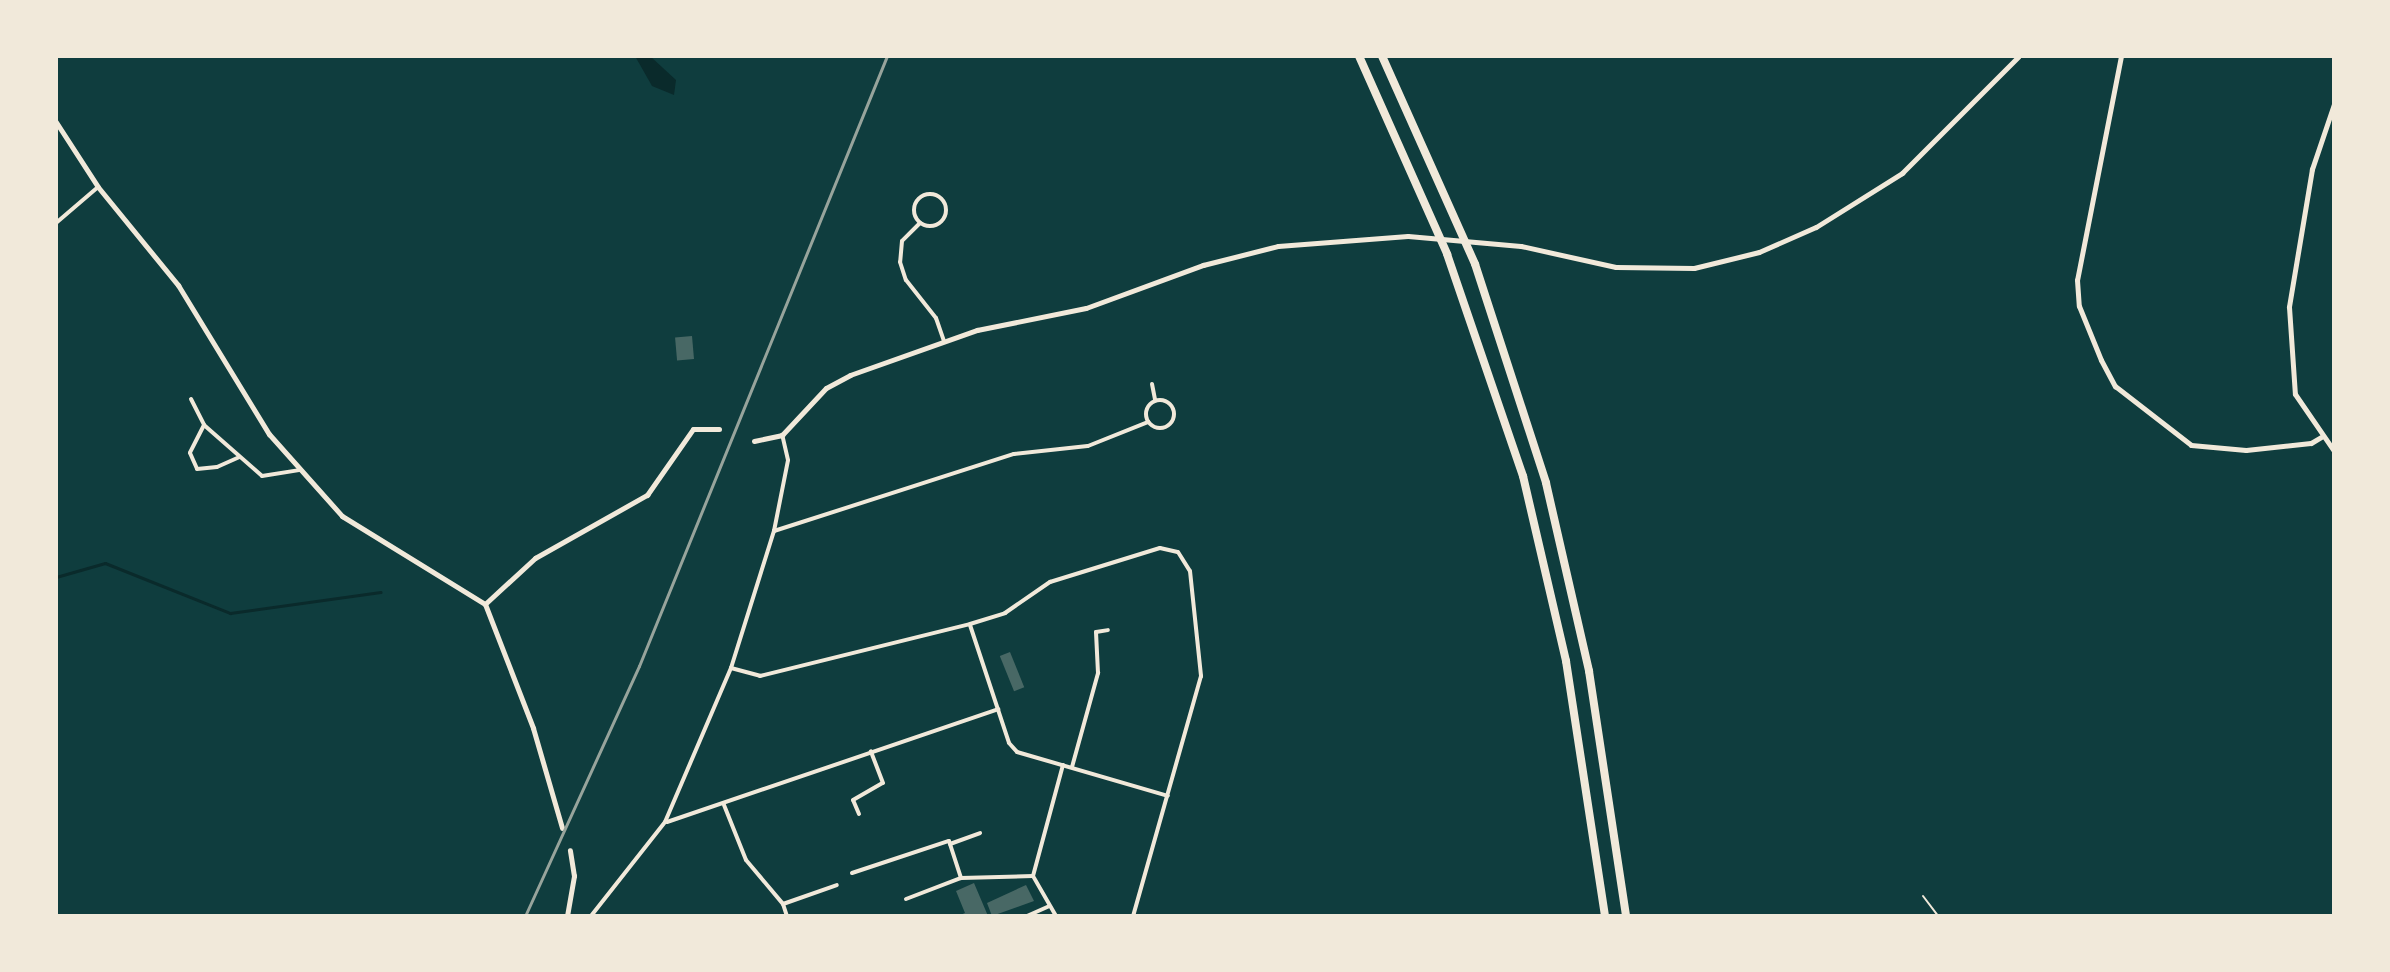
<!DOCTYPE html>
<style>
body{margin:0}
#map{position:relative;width:2390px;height:972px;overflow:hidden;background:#0f3d3e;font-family:Literata,serif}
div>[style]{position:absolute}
.water>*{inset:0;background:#0a2a2b}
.stream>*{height:3px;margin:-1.5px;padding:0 1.5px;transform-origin:1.5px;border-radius:1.5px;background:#0a2a2b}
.building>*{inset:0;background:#486865;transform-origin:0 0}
.path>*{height:2px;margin:-1px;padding:0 1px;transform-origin:1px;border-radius:1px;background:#f1e9da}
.minor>*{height:4px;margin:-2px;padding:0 2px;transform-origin:2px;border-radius:2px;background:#f1e9da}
.minor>.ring{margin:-2px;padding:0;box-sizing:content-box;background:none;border:4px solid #f1e9da;border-radius:50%}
.tertiary>*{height:5px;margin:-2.5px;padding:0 2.5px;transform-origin:2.5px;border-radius:2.5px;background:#f1e9da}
.motorway>*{height:8px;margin:-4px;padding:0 4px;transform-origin:4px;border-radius:4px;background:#f1e9da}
.rail>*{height:3px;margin:-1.5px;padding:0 1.5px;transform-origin:1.5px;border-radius:1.5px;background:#97a49c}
span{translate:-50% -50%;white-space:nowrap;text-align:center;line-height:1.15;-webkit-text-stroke:6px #f1e9da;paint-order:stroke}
.frame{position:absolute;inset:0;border:58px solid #f1e9da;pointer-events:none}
</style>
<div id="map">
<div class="water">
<i style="clip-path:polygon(635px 56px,650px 56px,676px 80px,674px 95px,652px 86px)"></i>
</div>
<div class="stream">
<i style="left:56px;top:577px;width:51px;rotate:-15.9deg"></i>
<i style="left:105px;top:563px;width:135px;rotate:21.8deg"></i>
<i style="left:230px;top:613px;width:152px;rotate:-7.9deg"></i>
</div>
<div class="building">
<i style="left:692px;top:336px;width:23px;height:17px;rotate:85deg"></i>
<i style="left:1010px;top:652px;width:38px;height:11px;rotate:68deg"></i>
<i style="clip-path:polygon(974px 883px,988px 916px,958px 916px,965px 913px,956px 891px)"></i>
<i style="clip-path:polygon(1026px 885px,1034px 901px,992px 916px,987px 903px)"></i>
</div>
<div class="path">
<i style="left:1923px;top:896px;width:25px;rotate:53deg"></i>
</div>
<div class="minor">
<i class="ring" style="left:914px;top:194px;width:28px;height:28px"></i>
<i style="left:56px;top:223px;width:55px;rotate:-40.6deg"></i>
<i style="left:920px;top:223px;width:25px;rotate:135deg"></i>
<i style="left:902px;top:241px;width:21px;rotate:95deg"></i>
<i style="left:900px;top:262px;width:19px;rotate:72deg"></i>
<i style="left:906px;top:280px;width:48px;rotate:51.7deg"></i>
<i style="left:936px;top:318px;width:24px;rotate:71deg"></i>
<i style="left:1152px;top:384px;width:16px;rotate:79deg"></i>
<i style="left:191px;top:399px;width:29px;rotate:63deg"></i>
<i style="left:204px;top:425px;width:77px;rotate:41.3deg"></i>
<i style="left:262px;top:476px;width:39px;rotate:-9deg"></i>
<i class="ring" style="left:1146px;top:400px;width:24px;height:24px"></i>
<i style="left:204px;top:425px;width:31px;rotate:117deg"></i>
<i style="left:190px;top:453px;width:17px;rotate:66deg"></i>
<i style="left:197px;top:469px;width:20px;rotate:-6deg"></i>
<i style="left:217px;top:467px;width:24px;rotate:-24deg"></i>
<i style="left:774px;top:531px;width:252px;rotate:-17.8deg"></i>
<i style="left:1014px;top:454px;width:74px;rotate:-6.2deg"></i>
<i style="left:1088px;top:446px;width:65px;rotate:-21.8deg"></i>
<i style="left:970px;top:625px;width:124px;rotate:71.7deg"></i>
<i style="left:1009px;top:743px;width:12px;rotate:48deg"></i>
<i style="left:1017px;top:752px;width:157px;rotate:16.2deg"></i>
<i style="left:731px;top:668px;width:30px;rotate:15deg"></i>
<i style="left:760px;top:676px;width:216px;rotate:-13.9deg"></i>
<i style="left:970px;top:624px;width:37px;rotate:-17deg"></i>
<i style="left:1005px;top:613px;width:55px;rotate:-34.6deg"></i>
<i style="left:1050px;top:582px;width:115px;rotate:-17.2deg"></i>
<i style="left:1160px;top:548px;width:18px;rotate:13deg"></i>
<i style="left:1178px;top:552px;width:22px;rotate:58deg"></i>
<i style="left:1190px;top:571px;width:106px;rotate:84deg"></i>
<i style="left:1201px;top:676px;width:249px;rotate:105.8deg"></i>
<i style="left:1072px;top:767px;width:98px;rotate:-74.5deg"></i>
<i style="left:1098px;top:673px;width:41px;rotate:-92.8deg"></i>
<i style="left:1096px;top:632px;width:12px;rotate:-9deg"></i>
<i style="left:724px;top:805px;width:59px;rotate:68.2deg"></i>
<i style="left:746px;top:860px;width:57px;rotate:49.9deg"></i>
<i style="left:783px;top:904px;width:13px;rotate:72deg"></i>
<i style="left:859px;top:814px;width:15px;rotate:-113deg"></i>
<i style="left:853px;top:800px;width:34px;rotate:-30deg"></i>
<i style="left:883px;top:783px;width:34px;rotate:-111deg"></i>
<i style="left:667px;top:822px;width:350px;rotate:-18.8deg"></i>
<i style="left:950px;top:844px;width:32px;rotate:-20deg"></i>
<i style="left:852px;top:873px;width:102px;rotate:-18.3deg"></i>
<i style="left:949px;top:841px;width:39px;rotate:72deg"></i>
<i style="left:906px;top:899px;width:59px;rotate:-20.9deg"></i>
<i style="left:961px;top:878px;width:72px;rotate:-1.6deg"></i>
<i style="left:783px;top:904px;width:57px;rotate:-19.4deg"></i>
<i style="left:591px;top:916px;width:120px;rotate:-51.8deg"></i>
<i style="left:665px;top:822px;width:168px;rotate:-66.8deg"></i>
<i style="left:731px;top:668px;width:144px;rotate:-72.6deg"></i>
<i style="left:774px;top:531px;width:72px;rotate:-78.8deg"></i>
<i style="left:788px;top:460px;width:26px;rotate:-103deg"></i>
<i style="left:1027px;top:916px;width:24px;rotate:-24deg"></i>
<i style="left:1056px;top:916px;width:46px;rotate:-119.9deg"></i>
<i style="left:1033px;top:876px;width:115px;rotate:-74.9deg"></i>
</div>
<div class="tertiary">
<i style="left:2121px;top:56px;width:228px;rotate:101.1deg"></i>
<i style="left:2077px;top:280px;width:26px;rotate:86deg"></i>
<i style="left:2079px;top:306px;width:58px;rotate:67.8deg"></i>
<i style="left:2101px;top:360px;width:30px;rotate:62deg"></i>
<i style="left:2115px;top:386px;width:96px;rotate:37.8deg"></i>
<i style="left:2191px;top:445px;width:55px;rotate:5.2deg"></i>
<i style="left:2246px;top:450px;width:65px;rotate:-6.1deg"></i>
<i style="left:2311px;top:443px;width:12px;rotate:-31deg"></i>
<i style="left:2334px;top:104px;width:69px;rotate:108.7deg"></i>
<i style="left:2312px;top:169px;width:140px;rotate:99.5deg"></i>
<i style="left:2289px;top:307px;width:87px;rotate:86.1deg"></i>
<i style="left:2295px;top:394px;width:69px;rotate:55.6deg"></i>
<i style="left:56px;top:122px;width:77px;rotate:57.1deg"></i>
<i style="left:98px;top:187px;width:127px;rotate:50.8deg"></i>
<i style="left:178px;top:285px;width:175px;rotate:58.6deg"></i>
<i style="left:269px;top:434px;width:110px;rotate:48.3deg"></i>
<i style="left:342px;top:516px;width:168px;rotate:31.6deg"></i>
<i style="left:485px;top:604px;width:133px;rotate:68.8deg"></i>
<i style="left:533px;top:728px;width:104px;rotate:73.8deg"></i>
<i style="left:754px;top:441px;width:29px;rotate:-12deg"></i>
<i style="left:782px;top:435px;width:64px;rotate:-46.9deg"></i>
<i style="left:826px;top:388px;width:27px;rotate:-28deg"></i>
<i style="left:850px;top:375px;width:135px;rotate:-19.5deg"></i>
<i style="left:977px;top:330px;width:111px;rotate:-11.4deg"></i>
<i style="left:1086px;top:308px;width:125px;rotate:-20.2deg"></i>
<i style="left:1203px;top:265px;width:77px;rotate:-14.2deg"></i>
<i style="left:1278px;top:246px;width:130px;rotate:-4.4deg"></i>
<i style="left:1408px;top:236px;width:113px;rotate:5.1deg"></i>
<i style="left:1521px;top:246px;width:97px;rotate:12.5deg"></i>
<i style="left:1616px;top:267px;width:78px;rotate:0.7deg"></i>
<i style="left:1694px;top:268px;width:67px;rotate:-13.8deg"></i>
<i style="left:1759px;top:252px;width:62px;rotate:-23.7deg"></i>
<i style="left:1816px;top:227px;width:102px;rotate:-32.1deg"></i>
<i style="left:1902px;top:173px;width:165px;rotate:-45deg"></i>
<i style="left:485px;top:604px;width:68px;rotate:-42.6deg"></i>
<i style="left:535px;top:558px;width:129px;rotate:-29.4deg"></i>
<i style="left:647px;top:495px;width:80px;rotate:-55.1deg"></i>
<i style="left:693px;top:429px;width:26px"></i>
<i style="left:567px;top:916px;width:41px;rotate:-80.1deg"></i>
<i style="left:574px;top:876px;width:26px;rotate:-99deg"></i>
</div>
<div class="motorway">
<i style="left:1359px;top:56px;width:217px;rotate:66deg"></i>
<i style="left:1447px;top:254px;width:235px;rotate:71.1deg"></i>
<i style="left:1523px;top:476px;width:190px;rotate:76.9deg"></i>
<i style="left:1566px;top:661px;width:258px;rotate:81.3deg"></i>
<i style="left:1382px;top:56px;width:228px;rotate:65.9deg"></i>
<i style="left:1475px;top:264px;width:230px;rotate:72deg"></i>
<i style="left:1546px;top:483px;width:193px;rotate:77.1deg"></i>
<i style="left:1589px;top:671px;width:248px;rotate:81.4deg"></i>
</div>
<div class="rail">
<i style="left:525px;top:916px;width:275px;rotate:-65.5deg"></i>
<i style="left:639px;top:666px;width:658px;rotate:-67.88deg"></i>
</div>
<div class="frame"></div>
</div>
